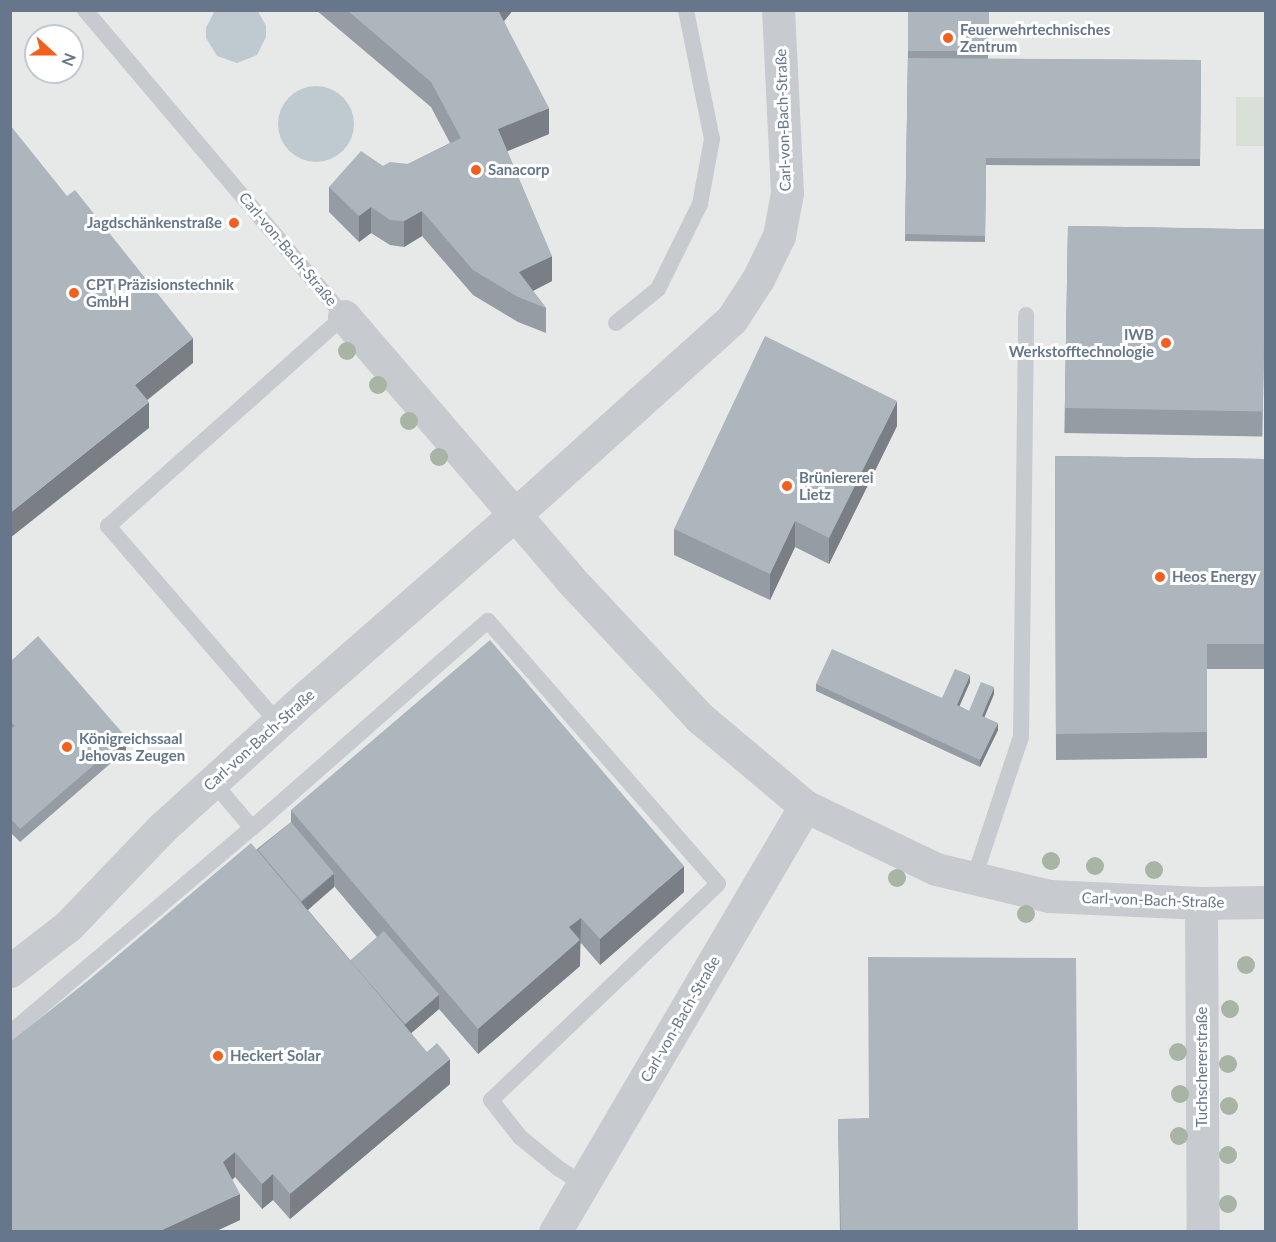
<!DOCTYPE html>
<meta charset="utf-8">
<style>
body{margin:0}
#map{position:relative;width:1276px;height:1242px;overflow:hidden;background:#f9faf7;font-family:Lato,sans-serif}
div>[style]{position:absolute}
.built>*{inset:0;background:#e7e9e8}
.green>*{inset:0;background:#d9e0d6;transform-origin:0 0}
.water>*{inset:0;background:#bfcad0}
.round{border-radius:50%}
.service>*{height:16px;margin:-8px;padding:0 8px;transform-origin:8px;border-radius:8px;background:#c7cacf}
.minor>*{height:33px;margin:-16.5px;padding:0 16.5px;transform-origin:16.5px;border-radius:16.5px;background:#c7cacf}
.trees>*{width:18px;height:18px;margin:-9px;border-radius:50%;background:#a8b4a4}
.wall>*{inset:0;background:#959ca3;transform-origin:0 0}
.shaded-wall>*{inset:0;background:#797f84;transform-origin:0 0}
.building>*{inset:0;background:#adb5bd;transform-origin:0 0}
.dots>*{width:16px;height:16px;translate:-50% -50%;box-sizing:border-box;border:3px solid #fff;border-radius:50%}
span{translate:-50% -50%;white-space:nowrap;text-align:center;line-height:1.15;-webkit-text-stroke:6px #fff;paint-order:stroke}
.poi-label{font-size:15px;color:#66778b;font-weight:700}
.left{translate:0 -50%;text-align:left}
.right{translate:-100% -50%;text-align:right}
.street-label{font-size:15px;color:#66778b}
.frame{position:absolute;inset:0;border:12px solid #66778b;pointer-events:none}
.north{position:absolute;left:24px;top:24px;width:60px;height:60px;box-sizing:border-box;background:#fff;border:2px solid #c2c9d1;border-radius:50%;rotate:111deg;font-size:16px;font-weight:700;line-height:24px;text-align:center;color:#66778b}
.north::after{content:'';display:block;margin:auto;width:21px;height:27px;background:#f3601e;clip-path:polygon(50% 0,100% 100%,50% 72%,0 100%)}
</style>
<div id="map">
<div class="built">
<i style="clip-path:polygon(evenodd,11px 11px,1265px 11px,1265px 1231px,11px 1231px,11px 11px,36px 36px,72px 36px,72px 72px,36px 72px,36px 36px)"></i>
</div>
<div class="green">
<i style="left:1236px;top:97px;width:29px;height:49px"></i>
</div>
<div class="water">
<i style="clip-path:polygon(215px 10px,258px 11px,266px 26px,266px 37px,257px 55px,237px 63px,217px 56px,206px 38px,206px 28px)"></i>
<i class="round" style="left:278px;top:86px;width:76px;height:76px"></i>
</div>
<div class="service">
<i style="left:85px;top:10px;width:401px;rotate:49.8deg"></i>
<i style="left:344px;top:316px;width:316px;rotate:138.3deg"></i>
<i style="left:108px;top:526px;width:260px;rotate:49.2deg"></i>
<i style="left:616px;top:323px;width:54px;rotate:-39deg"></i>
<i style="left:658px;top:289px;width:95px;rotate:-63.7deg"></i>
<i style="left:700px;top:204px;width:66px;rotate:-79.5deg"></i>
<i style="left:712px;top:139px;width:132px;rotate:-101.4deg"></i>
<i style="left:213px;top:782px;width:60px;rotate:49.7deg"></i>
<i style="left:974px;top:878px;width:149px;rotate:-71.6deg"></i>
<i style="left:1021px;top:737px;width:422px;rotate:-89.3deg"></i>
<i style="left:10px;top:1033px;width:317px;rotate:-40.3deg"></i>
<i style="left:252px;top:828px;width:314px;rotate:-41.3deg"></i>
<i style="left:488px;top:621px;width:349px;rotate:48.8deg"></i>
<i style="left:718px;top:884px;width:313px;rotate:136.4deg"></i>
<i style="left:491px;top:1100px;width:47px;rotate:51.9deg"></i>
<i style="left:520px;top:1137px;width:49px;rotate:39.2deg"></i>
<i style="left:558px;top:1168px;width:30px;rotate:33deg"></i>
</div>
<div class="minor">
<i style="left:344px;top:316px;width:345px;rotate:49.3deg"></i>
<i style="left:569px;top:578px;width:192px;rotate:46.9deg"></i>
<i style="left:700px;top:718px;width:137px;rotate:40deg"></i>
<i style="left:805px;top:806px;width:145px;rotate:25.7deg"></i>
<i style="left:936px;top:869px;width:116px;rotate:13.4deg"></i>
<i style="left:1049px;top:896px;width:152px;rotate:2.6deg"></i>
<i style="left:1201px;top:903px;width:65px;rotate:-0.9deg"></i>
<i style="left:1201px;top:903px;width:329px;rotate:89.7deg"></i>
<i style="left:10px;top:971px;width:75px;rotate:-37.9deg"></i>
<i style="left:69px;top:925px;width:134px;rotate:-46.2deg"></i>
<i style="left:162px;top:828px;width:195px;rotate:-42.3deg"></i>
<i style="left:306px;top:697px;width:311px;rotate:-41.2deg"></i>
<i style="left:540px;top:492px;width:258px;rotate:-42deg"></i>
<i style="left:732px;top:319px;width:48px;rotate:-57deg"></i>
<i style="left:758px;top:279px;width:48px;rotate:-64deg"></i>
<i style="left:779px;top:236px;width:44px;rotate:-79.5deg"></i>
<i style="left:787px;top:193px;width:183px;rotate:-92.8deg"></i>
<i style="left:555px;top:1232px;width:494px;rotate:-59.6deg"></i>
</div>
<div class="trees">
<i style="left:347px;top:351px"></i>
<i style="left:378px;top:385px"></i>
<i style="left:409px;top:421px"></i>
<i style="left:439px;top:457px"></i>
<i style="left:1051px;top:861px"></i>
<i style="left:1095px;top:866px"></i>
<i style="left:1154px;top:870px"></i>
<i style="left:897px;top:878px"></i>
<i style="left:1026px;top:914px"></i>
<i style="left:1246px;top:965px"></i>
<i style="left:1230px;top:1009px"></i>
<i style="left:1178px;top:1052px"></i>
<i style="left:1228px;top:1064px"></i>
<i style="left:1180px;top:1094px"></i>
<i style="left:1229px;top:1106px"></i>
<i style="left:1179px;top:1136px"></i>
<i style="left:1228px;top:1155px"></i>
<i style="left:1228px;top:1204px"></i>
</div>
<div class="wall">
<i style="clip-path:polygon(316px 10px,513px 10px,504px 21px,549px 134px,507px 151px,552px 281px,533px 291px,546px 308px,546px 333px,518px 322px,473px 295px,422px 236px,404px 247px,390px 245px,371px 233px,359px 242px,329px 212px,329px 187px,383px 166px,408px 164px,450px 143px,431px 107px)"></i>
<i style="clip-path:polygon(989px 10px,988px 59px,1201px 60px,1200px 166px,986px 165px,985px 242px,905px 241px,908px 51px)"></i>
<i style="left:1068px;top:226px;width:198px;height:207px;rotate:1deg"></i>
<i style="clip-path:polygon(897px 426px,829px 564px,795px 547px,770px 600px,674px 555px,674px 529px)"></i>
<i style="clip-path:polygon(1055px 456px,1266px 459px,1266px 669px,1207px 669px,1207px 758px,1056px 760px)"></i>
<i style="clip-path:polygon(10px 662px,126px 750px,20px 842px,10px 832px)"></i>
<i style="clip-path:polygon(970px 682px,959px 706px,969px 711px,994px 694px,984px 717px,998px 730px,980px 767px,816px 691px,816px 684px,942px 698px)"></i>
<i style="clip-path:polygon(evenodd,291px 810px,684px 892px,600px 965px,581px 943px,580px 944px,580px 966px,478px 1054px,439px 1009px,411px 1033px,450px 1084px,290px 1219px,273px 1200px,262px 1209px,235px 1177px,232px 1180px,240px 1220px,214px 1232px,10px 1232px,257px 849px,291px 822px,291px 810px,334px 886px,377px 937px,351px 961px,308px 910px,334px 887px,334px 886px)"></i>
<i style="clip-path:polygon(838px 1119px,1078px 1232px,840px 1232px)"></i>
</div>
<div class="shaded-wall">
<i style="clip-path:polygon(496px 10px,513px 10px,496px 31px)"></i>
<i style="clip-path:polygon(549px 108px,549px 134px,498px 155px,498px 129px)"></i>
<i style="clip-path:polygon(371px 207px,371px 233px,359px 242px,359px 216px)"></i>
<i style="clip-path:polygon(422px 211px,422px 236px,404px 247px,404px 221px)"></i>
<i style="clip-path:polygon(552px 256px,552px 281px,519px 298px,519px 272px)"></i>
<i style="clip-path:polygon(193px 338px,193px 363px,135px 410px,135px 385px)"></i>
<i style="clip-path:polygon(897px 401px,897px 426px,829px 564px,829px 538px)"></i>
<i style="clip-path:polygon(149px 402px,149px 428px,10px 538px,10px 513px)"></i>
<i style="clip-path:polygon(795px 521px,795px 547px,770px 600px,770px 574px)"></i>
<i style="clip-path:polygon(970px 675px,970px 682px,957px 712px,957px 705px)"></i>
<i style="clip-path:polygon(994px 687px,994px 694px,982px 723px,982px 716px)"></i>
<i style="clip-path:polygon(998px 723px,998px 730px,980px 767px,980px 760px)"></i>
<i style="left:126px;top:737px;width:13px;height:140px;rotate:90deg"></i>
<i style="clip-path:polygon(684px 866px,684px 892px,600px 965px,600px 939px)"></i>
<i style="clip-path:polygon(334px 874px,334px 887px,296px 920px,296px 907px)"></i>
<i style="clip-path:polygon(581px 918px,580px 966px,478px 1054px,478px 1029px,569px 927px)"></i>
<i style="clip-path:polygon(439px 995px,439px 1009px,400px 1043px,400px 1029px)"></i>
<i style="clip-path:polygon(450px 1059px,450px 1084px,290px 1219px,290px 1194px)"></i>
<i style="clip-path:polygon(235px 1152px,235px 1177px,223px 1187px,223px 1162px)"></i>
<i style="clip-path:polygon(273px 1174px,273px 1200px,262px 1209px,262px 1184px)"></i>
<i style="clip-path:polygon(240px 1194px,240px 1220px,214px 1232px,158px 1232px)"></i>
</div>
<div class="building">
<i style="clip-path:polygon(347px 10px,498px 10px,549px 108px,498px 129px,552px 256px,519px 272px,546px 308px,518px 297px,473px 270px,422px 211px,404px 221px,390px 220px,371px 207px,359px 216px,329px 187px,361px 151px,383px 166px,390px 162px,408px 164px,461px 138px,431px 82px)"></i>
<i style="left:908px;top:10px;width:81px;height:41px"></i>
<i style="clip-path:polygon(908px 58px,1201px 60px,1200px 159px,986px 158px,985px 236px,905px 234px)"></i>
<i style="clip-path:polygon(10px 125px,67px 196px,75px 190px,193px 338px,135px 385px,149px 402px,10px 513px)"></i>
<i style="left:1068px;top:226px;width:198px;height:182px;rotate:1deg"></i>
<i style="clip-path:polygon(765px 336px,897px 401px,829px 538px,795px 521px,770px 574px,674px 529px)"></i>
<i style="clip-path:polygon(1055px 456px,1266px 459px,1266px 644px,1207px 644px,1207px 732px,1056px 734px)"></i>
<i style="clip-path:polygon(38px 636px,126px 737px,20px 829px,10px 818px,10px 730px,15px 726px,10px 721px,10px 662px)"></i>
<i style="clip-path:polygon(490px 640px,684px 866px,600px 939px,581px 918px,569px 927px,580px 940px,478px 1029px,291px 810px)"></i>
<i style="clip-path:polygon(832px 649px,942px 698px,955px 669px,970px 675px,957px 705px,969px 711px,981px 682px,994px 687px,982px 716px,998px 723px,980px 760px,816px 684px)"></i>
<i style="left:291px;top:822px;width:67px;height:43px;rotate:50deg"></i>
<i style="clip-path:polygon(251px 843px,427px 1052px,437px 1043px,450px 1059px,290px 1194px,273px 1174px,262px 1184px,235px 1152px,223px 1162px,240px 1194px,158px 1232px,10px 1232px,10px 1042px,90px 979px)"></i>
<i style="left:384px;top:931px;width:84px;height:45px;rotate:49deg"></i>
<i style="clip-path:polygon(868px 957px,1076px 958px,1078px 1232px,841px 1232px,838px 1119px,869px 1118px)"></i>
</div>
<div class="dots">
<i style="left:948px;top:38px;background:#f3601e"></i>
<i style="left:476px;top:170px;background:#f3601e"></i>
<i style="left:234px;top:223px;background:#f3601e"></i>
<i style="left:74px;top:293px;background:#f3601e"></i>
<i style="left:1166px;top:343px;background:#f3601e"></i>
<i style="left:787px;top:486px;background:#f3601e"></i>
<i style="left:1160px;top:577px;background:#f3601e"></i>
<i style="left:67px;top:747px;background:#f3601e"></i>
<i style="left:218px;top:1056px;background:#f3601e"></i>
</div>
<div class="poi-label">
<span class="left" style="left:960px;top:38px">Feuerwehrtechnisches<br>Zentrum</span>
<span class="left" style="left:488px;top:170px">Sanacorp</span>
<span class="right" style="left:222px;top:223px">Jagdschänkenstraße</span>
<span class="left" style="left:86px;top:293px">CPT Präzisionstechnik<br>GmbH</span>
<span class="right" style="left:1154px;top:343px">IWB<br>Werkstofftechnologie</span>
<span class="left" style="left:799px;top:486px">Brüniererei<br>Lietz</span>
<span class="left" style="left:1172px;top:577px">Heos Energy</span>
<span class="left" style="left:79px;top:747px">Königreichssaal<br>Jehovas Zeugen</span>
<span class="left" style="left:230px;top:1056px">Heckert Solar</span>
</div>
<div class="street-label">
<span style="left:783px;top:120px;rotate:-92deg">Carl-von-Bach-Straße</span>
<span style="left:288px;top:249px;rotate:50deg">Carl-von-Bach-Straße</span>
<span style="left:259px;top:740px;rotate:-42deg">Carl-von-Bach-Straße</span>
<span style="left:1153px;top:900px;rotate:2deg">Carl-von-Bach-Straße</span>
<span style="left:680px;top:1019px;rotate:-60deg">Carl-von-Bach-Straße</span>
<span style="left:1202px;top:1067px;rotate:-90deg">Tuchschererstraße</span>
</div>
<div class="frame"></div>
<div class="north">N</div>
</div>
